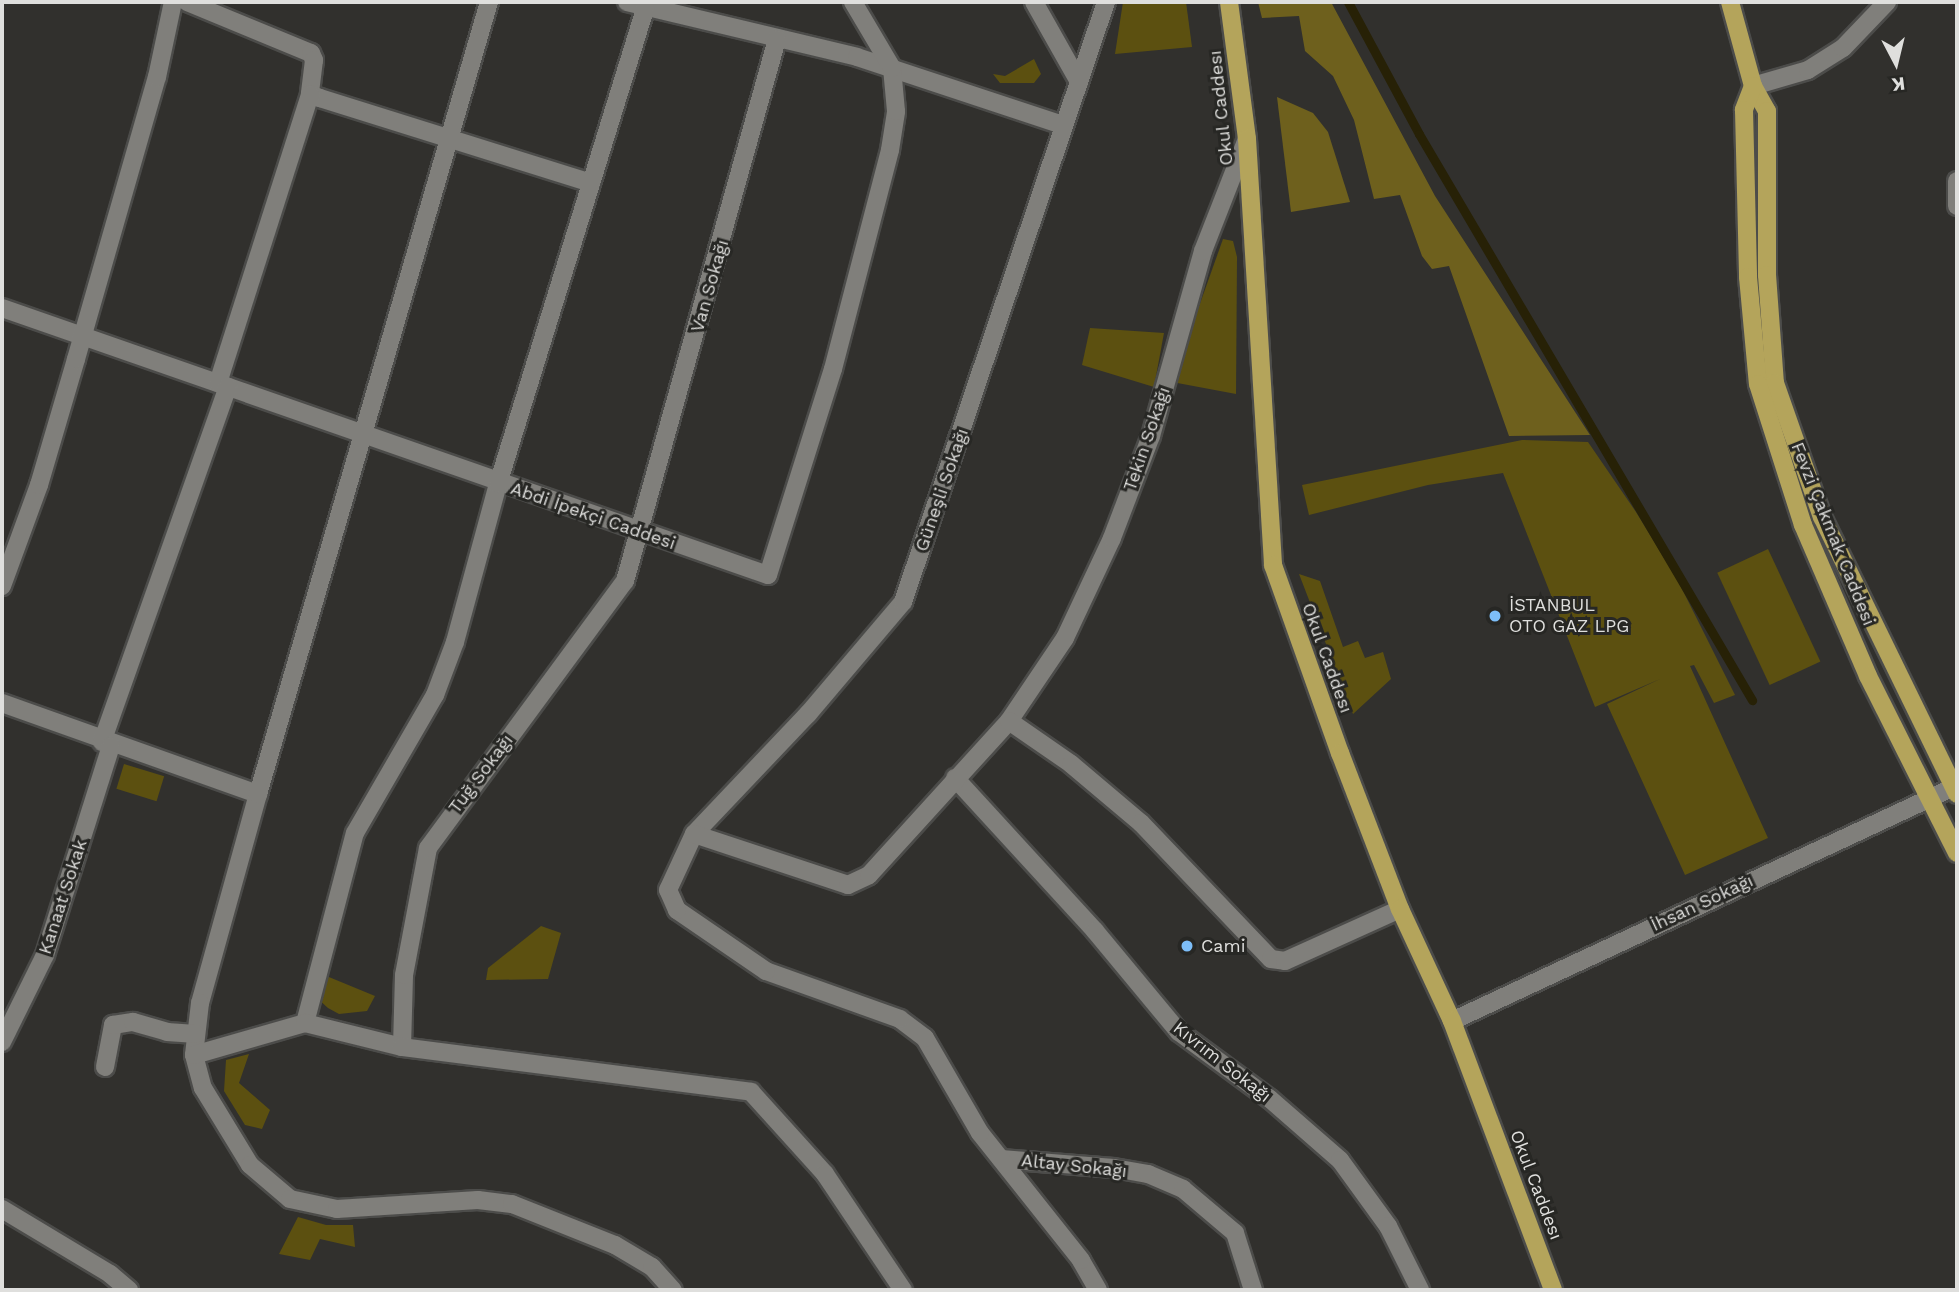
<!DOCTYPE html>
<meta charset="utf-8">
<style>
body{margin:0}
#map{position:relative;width:1959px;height:1292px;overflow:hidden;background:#31302d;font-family:"Work Sans",sans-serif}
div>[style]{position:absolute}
.green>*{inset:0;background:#5c5010;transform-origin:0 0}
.forest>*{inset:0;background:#6e601d}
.stream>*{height:9px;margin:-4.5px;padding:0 4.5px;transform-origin:4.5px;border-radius:4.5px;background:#272106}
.roads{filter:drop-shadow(2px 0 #4c4c4a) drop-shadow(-2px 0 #4c4c4a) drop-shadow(0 2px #4c4c4a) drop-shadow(0 -2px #4c4c4a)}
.minor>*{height:18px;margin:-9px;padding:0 9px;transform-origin:9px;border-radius:9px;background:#807f7b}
.major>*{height:18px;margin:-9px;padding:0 9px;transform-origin:9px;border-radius:9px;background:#b4a45b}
.dots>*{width:19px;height:19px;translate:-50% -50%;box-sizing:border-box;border:4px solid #272724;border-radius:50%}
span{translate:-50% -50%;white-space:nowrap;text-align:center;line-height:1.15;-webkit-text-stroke:6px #272724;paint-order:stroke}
.street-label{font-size:18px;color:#dfdfdd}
.poi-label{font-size:18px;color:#dfdfdd}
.left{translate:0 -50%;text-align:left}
.frame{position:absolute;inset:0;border:4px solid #dfdfdd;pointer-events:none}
.north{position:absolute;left:1861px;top:28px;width:70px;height:70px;-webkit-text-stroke:5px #272724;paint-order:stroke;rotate:173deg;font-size:19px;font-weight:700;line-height:28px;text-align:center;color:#dfdfdd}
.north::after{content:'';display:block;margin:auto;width:24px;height:32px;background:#dfdfdd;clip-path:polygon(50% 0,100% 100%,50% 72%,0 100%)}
</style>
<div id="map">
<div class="green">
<i style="clip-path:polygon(1123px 2px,1186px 2px,1192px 47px,1115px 54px)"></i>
<i style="clip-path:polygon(1034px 59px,1041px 74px,1034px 83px,1000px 83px,993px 74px,1005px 76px)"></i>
<i style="clip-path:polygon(1223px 239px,1233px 241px,1237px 257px,1236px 394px,1172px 382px)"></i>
<i style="clip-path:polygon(1090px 328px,1164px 333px,1154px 387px,1082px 365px)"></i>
<i style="clip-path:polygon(1522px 440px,1588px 442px,1636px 512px,1678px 581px,1735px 695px,1714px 703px,1694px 665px,1690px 666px,1768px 838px,1685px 875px,1607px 704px,1660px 679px,1595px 707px,1503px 473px,1428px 485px,1309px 515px,1302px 485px)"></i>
<i style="left:1768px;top:549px;width:124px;height:56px;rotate:65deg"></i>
<i style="clip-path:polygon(1299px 574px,1320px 581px,1343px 647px,1358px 641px,1365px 658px,1383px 652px,1391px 679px,1353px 714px)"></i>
<i style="left:124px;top:764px;width:42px;height:26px;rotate:17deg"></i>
<i style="clip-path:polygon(541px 926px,561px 933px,548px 979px,486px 980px,488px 968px)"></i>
<i style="clip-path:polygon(324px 975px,375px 996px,367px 1011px,339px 1014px,328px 1008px,318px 999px)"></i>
<i style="clip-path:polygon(249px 1054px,239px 1083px,270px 1110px,262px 1129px,245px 1125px,224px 1091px,226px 1060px)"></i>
<i style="clip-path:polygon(298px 1217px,326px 1225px,353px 1225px,355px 1247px,320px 1239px,310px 1260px,279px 1254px)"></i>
</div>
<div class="forest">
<i style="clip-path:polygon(1258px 2px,1331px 2px,1435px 196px,1590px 435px,1509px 436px,1449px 266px,1432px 269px,1422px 256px,1400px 195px,1374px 199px,1354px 120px,1333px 76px,1305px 51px,1299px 16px,1262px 18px)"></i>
<i style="clip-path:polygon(1277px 97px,1313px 113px,1328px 132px,1350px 202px,1291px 212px)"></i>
</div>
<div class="stream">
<i style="left:1348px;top:2px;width:150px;rotate:61.7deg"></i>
<i style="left:1419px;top:134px;width:657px;rotate:59.53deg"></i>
</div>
<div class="roads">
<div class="minor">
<i style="left:187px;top:2px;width:134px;rotate:22.4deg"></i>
<i style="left:311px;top:53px;width:8px;rotate:67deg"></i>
<i style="left:314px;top:60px;width:34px;rotate:97deg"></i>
<i style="left:310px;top:94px;width:11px;rotate:22deg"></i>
<i style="left:320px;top:98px;width:284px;rotate:17.4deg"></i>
<i style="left:627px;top:2px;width:236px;rotate:13.4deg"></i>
<i style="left:857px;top:57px;width:217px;rotate:18.3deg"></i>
<i style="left:1034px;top:2px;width:92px;rotate:60.6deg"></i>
<i style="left:1753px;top:86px;width:57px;rotate:-16.2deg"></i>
<i style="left:1808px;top:70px;width:41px;rotate:-32.2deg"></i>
<i style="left:1843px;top:48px;width:64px;rotate:-46.3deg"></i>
<i style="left:1957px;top:181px;width:25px;rotate:90deg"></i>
<i style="left:2px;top:308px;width:811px;rotate:19.22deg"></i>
<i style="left:768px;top:575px;width:216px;rotate:-72.5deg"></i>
<i style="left:833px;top:369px;width:226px;rotate:-75.4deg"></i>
<i style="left:890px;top:150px;width:39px;rotate:-81deg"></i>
<i style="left:896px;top:111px;width:43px;rotate:-95.3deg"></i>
<i style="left:892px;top:68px;width:77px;rotate:-120.6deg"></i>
<i style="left:218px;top:383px;width:303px;rotate:-72.3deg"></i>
<i style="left:2px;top:586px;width:108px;rotate:-69.9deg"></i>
<i style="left:39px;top:485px;width:131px;rotate:-73.6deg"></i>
<i style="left:76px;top:359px;width:293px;rotate:-74deg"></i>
<i style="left:157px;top:77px;width:77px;rotate:-78deg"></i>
<i style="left:2px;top:703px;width:272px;rotate:19.6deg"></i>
<i style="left:258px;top:794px;width:217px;rotate:105.5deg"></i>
<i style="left:200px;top:1003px;width:52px;rotate:96.6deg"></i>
<i style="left:194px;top:1055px;width:34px;rotate:75deg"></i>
<i style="left:203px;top:1088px;width:90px;rotate:58.6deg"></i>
<i style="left:250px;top:1165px;width:52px;rotate:40.4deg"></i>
<i style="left:290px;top:1199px;width:48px;rotate:12deg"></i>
<i style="left:337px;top:1209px;width:141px;rotate:-3.7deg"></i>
<i style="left:478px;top:1200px;width:34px;rotate:7deg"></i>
<i style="left:512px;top:1204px;width:111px;rotate:21.7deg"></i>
<i style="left:615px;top:1245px;width:43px;rotate:30.7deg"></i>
<i style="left:652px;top:1267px;width:31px;rotate:48deg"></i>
<i style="left:1009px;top:721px;width:100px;rotate:-56deg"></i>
<i style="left:1065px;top:638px;width:110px;rotate:-64.8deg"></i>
<i style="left:1112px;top:538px;width:109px;rotate:-69.1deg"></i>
<i style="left:1151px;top:436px;width:192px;rotate:-74.3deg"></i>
<i style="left:1203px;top:251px;width:120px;rotate:-68.6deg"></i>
<i style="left:102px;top:742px;width:377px;rotate:-70.5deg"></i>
<i style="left:955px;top:778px;width:207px;rotate:47.5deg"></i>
<i style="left:1095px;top:931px;width:131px;rotate:50.3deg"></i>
<i style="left:1179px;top:1032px;width:113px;rotate:36.4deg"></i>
<i style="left:1270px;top:1099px;width:93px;rotate:41.1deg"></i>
<i style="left:1340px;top:1160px;width:82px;rotate:54deg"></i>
<i style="left:1388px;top:1226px;width:72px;rotate:63.4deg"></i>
<i style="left:258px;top:794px;width:825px;rotate:-73.74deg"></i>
<i style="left:694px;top:834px;width:166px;rotate:-46.5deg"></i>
<i style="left:808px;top:714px;width:147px;rotate:-49.7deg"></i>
<i style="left:903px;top:602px;width:633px;rotate:-71.31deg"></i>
<i style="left:1452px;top:1021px;width:554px;rotate:-24.99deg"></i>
<i style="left:305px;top:1023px;width:196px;rotate:-75.3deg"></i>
<i style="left:355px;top:833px;width:160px;rotate:-59.9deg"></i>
<i style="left:435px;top:695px;width:57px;rotate:-69.3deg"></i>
<i style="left:455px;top:642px;width:164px;rotate:-74.8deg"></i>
<i style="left:498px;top:484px;width:497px;rotate:-72.8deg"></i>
<i style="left:2px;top:1042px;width:97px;rotate:-63.7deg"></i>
<i style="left:45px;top:955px;width:219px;rotate:-72.5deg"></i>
<i style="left:402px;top:1047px;width:72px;rotate:-88.4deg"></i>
<i style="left:404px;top:975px;width:129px;rotate:-79.3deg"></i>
<i style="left:428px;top:848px;width:332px;rotate:-53.6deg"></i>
<i style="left:625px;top:581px;width:563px;rotate:-74.33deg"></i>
<i style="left:194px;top:1055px;width:116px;rotate:-16.1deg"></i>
<i style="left:305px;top:1023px;width:100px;rotate:13.9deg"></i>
<i style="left:402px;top:1047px;width:352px;rotate:7.3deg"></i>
<i style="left:751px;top:1092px;width:110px;rotate:47.9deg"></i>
<i style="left:825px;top:1174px;width:140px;rotate:56.1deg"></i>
<i style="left:105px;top:1067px;width:43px;rotate:-79.2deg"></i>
<i style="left:113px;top:1025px;width:20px;rotate:-9deg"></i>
<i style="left:133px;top:1022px;width:35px;rotate:16deg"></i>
<i style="left:167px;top:1032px;width:29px;rotate:4deg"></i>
<i style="left:1001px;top:1159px;width:113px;rotate:4.6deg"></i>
<i style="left:1114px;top:1168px;width:35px;rotate:10deg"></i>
<i style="left:1148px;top:1174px;width:38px;rotate:23deg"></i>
<i style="left:1183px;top:1189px;width:68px;rotate:40.2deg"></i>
<i style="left:1235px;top:1233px;width:60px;rotate:72.5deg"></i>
<i style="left:2px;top:1209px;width:126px;rotate:31deg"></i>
<i style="left:110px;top:1274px;width:25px;rotate:40deg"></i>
<i style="left:1098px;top:1290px;width:34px;rotate:-120deg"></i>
<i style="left:1081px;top:1260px;width:162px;rotate:-128.5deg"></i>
<i style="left:980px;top:1133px;width:110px;rotate:-120.1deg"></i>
<i style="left:925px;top:1038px;width:31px;rotate:-143deg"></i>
<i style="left:900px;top:1019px;width:142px;rotate:-160.3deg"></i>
<i style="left:766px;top:971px;width:108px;rotate:-145.6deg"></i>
<i style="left:677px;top:910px;width:22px;rotate:-114deg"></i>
<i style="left:668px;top:890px;width:62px;rotate:-65.1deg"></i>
<i style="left:694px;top:834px;width:162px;rotate:18.3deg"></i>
<i style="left:848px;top:885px;width:23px;rotate:-25deg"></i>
<i style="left:869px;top:875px;width:208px;rotate:-47.7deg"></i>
<i style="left:1009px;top:721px;width:75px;rotate:34.7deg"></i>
<i style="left:1071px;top:764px;width:92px;rotate:40.1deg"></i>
<i style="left:1141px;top:823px;width:188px;rotate:46.3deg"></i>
<i style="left:1271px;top:959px;width:14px;rotate:8deg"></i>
<i style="left:1285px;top:961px;width:126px;rotate:-24.3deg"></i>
</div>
<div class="major">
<i style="left:1229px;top:2px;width:138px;rotate:82.5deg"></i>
<i style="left:1247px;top:139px;width:427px;rotate:86.5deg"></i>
<i style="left:1273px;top:565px;width:200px;rotate:70.4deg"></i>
<i style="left:1340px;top:753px;width:167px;rotate:69deg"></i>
<i style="left:1400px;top:909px;width:123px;rotate:65.1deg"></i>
<i style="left:1452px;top:1021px;width:287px;rotate:69.4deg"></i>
<i style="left:1730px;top:2px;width:87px;rotate:74.7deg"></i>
<i style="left:1753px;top:86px;width:29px;rotate:61deg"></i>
<i style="left:1767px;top:111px;width:164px;rotate:90deg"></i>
<i style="left:1767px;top:275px;width:108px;rotate:85.8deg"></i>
<i style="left:1775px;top:383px;width:142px;rotate:70.7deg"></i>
<i style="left:1822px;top:517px;width:308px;rotate:64deg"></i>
<i style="left:1753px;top:86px;width:26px;rotate:111deg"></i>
<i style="left:1744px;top:110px;width:167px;rotate:88.6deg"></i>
<i style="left:1748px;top:277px;width:107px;rotate:84.7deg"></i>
<i style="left:1758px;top:384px;width:148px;rotate:72.3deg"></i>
<i style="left:1803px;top:525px;width:164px;rotate:66.7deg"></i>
<i style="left:1868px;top:676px;width:198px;rotate:63.3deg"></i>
</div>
</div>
<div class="dots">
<i style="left:1495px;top:616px;background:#7dbef9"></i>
<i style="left:1187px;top:946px;background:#7dbef9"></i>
</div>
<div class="street-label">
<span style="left:1221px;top:108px;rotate:-96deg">Okul Caddesı</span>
<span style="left:710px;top:286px;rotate:-74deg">Van Sokağı</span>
<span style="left:1147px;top:439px;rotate:-71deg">Tekin Sokağı</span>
<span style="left:942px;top:490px;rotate:-71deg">Güneşli Sokağı</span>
<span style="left:593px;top:516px;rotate:19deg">Abdi İpekçi Caddesi</span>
<span style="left:1833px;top:534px;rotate:68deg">Fevzi Çakmak Caddesi</span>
<span style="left:1327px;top:658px;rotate:70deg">Okul Caddesı</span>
<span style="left:481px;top:774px;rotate:-53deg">Tuğ Sokağı</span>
<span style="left:63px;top:897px;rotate:-72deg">Kanaat Sokak</span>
<span style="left:1702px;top:903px;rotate:-25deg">İhsan Sokağı</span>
<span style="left:1222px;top:1062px;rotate:38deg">Kıvrım Sokağı</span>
<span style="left:1074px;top:1166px;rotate:6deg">Altay Sokağı</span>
<span style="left:1536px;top:1185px;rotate:69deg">Okul Caddesı</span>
</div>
<div class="poi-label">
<span class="left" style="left:1509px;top:616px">İSTANBUL<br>OTO GAZ LPG</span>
<span class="left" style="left:1201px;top:946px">Cami</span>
</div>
<div class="frame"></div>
<div class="north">K</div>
</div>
